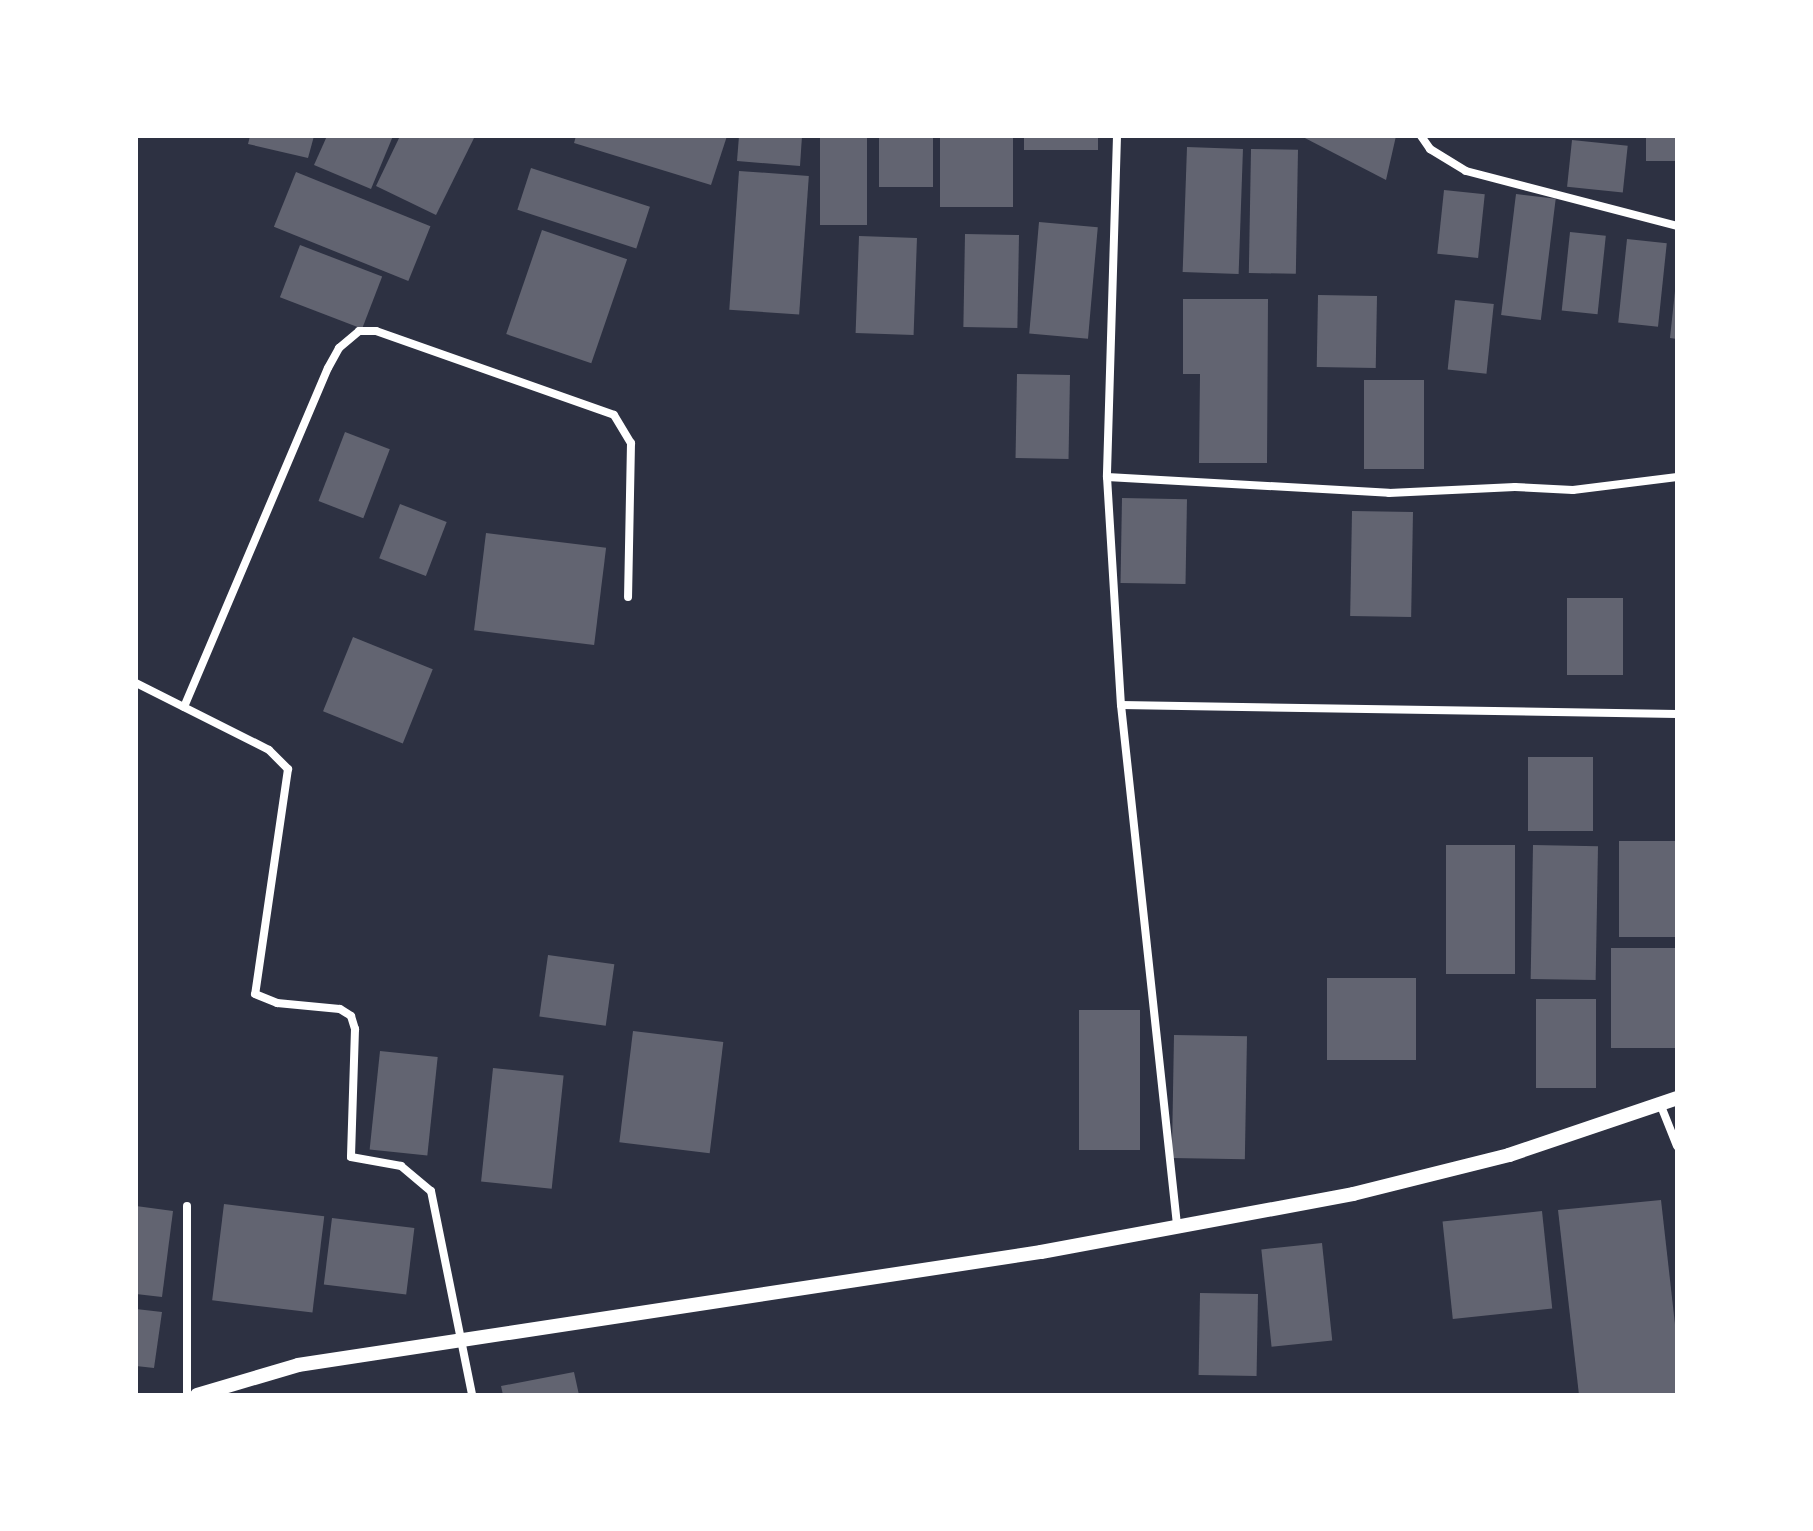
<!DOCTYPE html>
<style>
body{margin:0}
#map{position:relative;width:1813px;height:1531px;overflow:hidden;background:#2d3142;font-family:"Varela Round",sans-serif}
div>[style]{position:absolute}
.building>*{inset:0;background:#626471;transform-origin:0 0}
.minor>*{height:8px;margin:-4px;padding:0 4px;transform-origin:4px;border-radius:4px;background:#fff}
.tertiary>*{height:14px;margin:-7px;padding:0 7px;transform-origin:7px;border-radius:7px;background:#fff}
span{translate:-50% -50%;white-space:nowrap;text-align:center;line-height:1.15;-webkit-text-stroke:6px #fff;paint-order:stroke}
.frame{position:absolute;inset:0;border:138px solid #fff;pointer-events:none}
</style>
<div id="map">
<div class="building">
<i style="clip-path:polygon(250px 136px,314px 136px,308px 158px,248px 144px)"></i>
<i style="clip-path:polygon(327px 136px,393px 136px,371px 189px,314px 165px)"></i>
<i style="clip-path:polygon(400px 136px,475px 136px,436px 215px,376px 186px)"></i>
<i style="clip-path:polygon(576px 136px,727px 136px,711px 185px,574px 143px)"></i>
<i style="clip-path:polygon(739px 136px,802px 136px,800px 166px,737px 161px)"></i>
<i style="left:820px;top:136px;width:47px;height:89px"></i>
<i style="left:879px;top:136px;width:54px;height:51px"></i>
<i style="left:940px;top:136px;width:73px;height:71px"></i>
<i style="left:1024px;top:136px;width:74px;height:14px"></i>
<i style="clip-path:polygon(1301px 136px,1396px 136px,1386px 180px)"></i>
<i style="left:1646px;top:136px;width:31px;height:25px"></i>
<i style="left:1572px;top:140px;width:56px;height:47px;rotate:6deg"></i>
<i style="left:1187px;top:147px;width:56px;height:125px;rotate:2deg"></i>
<i style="left:1251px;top:149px;width:47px;height:124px;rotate:1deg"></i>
<i style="left:531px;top:168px;width:125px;height:44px;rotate:18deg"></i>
<i style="left:739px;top:171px;width:70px;height:139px;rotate:4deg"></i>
<i style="left:296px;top:172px;width:145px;height:59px;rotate:22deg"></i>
<i style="left:1444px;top:190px;width:41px;height:64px;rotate:6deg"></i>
<i style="left:1516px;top:194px;width:40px;height:122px;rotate:7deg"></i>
<i style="left:1039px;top:222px;width:59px;height:112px;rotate:5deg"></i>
<i style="left:542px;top:230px;width:90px;height:110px;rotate:19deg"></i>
<i style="left:1570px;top:232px;width:36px;height:79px;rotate:6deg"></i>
<i style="left:965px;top:234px;width:54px;height:93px;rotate:1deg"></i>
<i style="left:859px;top:236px;width:58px;height:97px;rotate:2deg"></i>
<i style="left:1627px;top:239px;width:40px;height:84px;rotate:6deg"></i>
<i style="left:300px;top:245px;width:88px;height:56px;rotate:21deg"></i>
<i style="clip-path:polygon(1675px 291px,1677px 292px,1677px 339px,1670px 338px)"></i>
<i style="left:1318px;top:295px;width:59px;height:72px;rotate:1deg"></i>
<i style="clip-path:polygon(1183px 299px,1268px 299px,1267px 463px,1199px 463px,1200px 374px,1183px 374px)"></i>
<i style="left:1455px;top:300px;width:39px;height:70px;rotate:6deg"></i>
<i style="left:1017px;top:374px;width:53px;height:84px;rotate:1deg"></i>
<i style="left:1364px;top:380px;width:60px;height:89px"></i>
<i style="left:345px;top:432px;width:48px;height:74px;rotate:21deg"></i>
<i style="left:1122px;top:498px;width:65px;height:85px;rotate:1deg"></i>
<i style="left:400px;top:504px;width:50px;height:58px;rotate:21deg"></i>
<i style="left:1352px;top:511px;width:61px;height:105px;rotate:1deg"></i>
<i style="left:486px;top:533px;width:121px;height:98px;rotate:7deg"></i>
<i style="left:1567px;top:598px;width:56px;height:77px"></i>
<i style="left:353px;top:637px;width:86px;height:80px;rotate:22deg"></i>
<i style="left:1528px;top:757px;width:65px;height:74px"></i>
<i style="left:1619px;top:841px;width:58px;height:96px"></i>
<i style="left:1446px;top:845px;width:69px;height:129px"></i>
<i style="left:1533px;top:845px;width:65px;height:134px;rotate:1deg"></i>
<i style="left:1611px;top:948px;width:66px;height:100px"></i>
<i style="left:548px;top:955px;width:67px;height:62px;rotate:8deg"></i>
<i style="left:1327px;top:978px;width:89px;height:82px"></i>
<i style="left:1536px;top:999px;width:60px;height:89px"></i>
<i style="left:1079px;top:1010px;width:61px;height:140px"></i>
<i style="left:633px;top:1031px;width:91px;height:112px;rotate:7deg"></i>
<i style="left:1174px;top:1035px;width:73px;height:123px;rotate:1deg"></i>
<i style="left:380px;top:1051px;width:58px;height:99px;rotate:6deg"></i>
<i style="left:493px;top:1068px;width:71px;height:114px;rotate:6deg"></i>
<i style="clip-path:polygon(1661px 1200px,1677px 1342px,1677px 1395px,1579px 1395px,1558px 1210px)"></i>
<i style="left:224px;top:1204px;width:101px;height:97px;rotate:7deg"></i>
<i style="clip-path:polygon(136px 1206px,173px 1211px,162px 1297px,136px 1294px)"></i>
<i style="left:1542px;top:1211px;width:98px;height:100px;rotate:84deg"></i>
<i style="left:332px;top:1218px;width:83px;height:67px;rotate:7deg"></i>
<i style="left:1322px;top:1243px;width:98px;height:61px;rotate:84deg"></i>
<i style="left:1200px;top:1293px;width:58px;height:82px;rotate:1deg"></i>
<i style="clip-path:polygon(136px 1309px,162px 1312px,154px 1368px,136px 1366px)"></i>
<i style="clip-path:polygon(574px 1372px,579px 1395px,503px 1395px,501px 1386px)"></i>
</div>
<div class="minor">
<i style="left:1117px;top:136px;width:341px;rotate:91.7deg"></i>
<i style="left:1107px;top:477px;width:228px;rotate:86.5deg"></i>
<i style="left:1121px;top:705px;width:523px;rotate:83.85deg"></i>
<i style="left:1421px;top:136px;width:16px;rotate:55deg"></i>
<i style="left:1430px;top:149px;width:42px;rotate:31.4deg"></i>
<i style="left:1466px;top:171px;width:218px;rotate:14.6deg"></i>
<i style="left:1107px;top:477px;width:282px;rotate:3.2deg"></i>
<i style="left:1389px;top:493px;width:126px;rotate:-2.7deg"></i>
<i style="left:1515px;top:487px;width:58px;rotate:3deg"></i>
<i style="left:1573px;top:490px;width:105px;rotate:-7.1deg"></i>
<i style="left:136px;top:683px;width:149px;rotate:26.7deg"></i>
<i style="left:269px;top:750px;width:27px;rotate:45deg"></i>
<i style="left:288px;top:769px;width:227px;rotate:98.3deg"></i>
<i style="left:255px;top:994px;width:24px;rotate:22deg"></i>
<i style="left:277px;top:1003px;width:63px;rotate:5.4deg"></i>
<i style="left:340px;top:1009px;width:13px;rotate:32deg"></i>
<i style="left:351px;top:1016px;width:14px;rotate:73deg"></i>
<i style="left:355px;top:1029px;width:128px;rotate:91.8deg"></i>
<i style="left:351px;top:1157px;width:51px;rotate:10.2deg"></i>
<i style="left:401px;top:1166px;width:39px;rotate:40deg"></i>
<i style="left:431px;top:1191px;width:208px;rotate:78.6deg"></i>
<i style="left:1121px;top:705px;width:556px;rotate:0.93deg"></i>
<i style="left:184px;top:707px;width:368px;rotate:-67deg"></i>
<i style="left:328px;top:368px;width:23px;rotate:-61deg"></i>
<i style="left:339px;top:348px;width:26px;rotate:-40deg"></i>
<i style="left:359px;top:331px;width:17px"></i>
<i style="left:376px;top:331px;width:252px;rotate:19.4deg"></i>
<i style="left:614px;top:415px;width:33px;rotate:59deg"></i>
<i style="left:631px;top:443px;width:154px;rotate:91.1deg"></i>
<i style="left:1661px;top:1106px;width:43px;rotate:68.2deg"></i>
<i style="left:187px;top:1395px;width:189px;rotate:-90deg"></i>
</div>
<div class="tertiary">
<i style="left:197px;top:1395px;width:105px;rotate:-16.5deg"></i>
<i style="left:298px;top:1365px;width:752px;rotate:-8.65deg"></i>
<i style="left:1041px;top:1252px;width:317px;rotate:-10.5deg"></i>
<i style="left:1353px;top:1194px;width:161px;rotate:-14deg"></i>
<i style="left:1509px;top:1155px;width:177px;rotate:-18.7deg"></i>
</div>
<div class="frame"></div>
</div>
